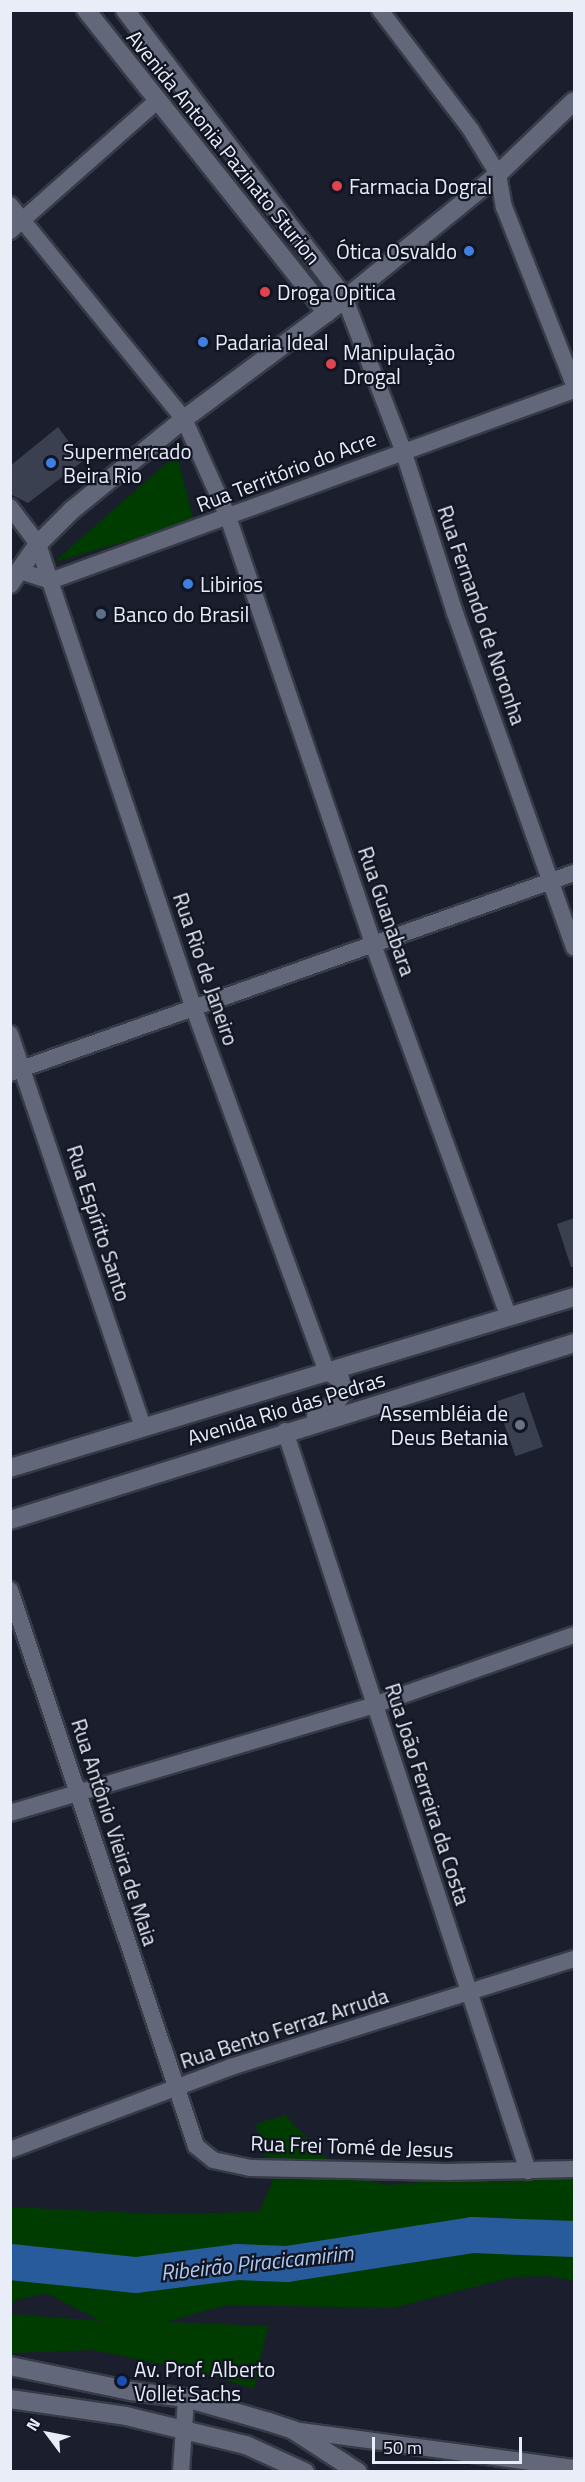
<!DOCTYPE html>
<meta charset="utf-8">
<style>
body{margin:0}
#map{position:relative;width:585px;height:2482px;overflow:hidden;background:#1a1e2d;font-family:"Titillium Web",sans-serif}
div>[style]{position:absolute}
.green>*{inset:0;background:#003c00}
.river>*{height:36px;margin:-18px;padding:0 18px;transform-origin:18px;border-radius:18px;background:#275b9c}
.building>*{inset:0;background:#3b4050;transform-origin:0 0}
.roads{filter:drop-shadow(2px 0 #373a47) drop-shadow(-2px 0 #373a47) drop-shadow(0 2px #373a47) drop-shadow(0 -2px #373a47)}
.street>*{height:16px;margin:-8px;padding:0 8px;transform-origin:8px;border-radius:8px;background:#62687a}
.secondary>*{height:18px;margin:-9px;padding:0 9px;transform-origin:9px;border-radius:9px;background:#62687a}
.dots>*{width:16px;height:16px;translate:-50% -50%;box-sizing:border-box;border:3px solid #111523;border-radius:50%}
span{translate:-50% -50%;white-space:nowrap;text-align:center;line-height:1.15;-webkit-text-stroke:4.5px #111523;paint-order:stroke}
.street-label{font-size:21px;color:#e9edf7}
.poi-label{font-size:21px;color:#e9edf7}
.left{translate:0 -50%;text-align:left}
.right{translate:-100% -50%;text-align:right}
.water-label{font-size:22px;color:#aec9ee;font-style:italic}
.frame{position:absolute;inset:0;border:12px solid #e9edf7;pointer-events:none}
.north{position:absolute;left:18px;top:2404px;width:60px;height:60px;-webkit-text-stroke:4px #111523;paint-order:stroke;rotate:302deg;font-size:16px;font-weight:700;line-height:24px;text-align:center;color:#e9edf7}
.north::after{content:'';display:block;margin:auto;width:21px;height:27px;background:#e9edf7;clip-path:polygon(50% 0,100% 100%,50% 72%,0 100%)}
.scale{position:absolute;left:372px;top:2437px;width:150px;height:27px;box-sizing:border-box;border:3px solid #e9edf7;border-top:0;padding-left:8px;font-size:18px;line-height:21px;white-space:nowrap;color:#e9edf7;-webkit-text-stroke:4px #111523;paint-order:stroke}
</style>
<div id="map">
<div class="green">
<i style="clip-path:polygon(177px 454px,194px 522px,54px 562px)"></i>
<i style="clip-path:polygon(285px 2115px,329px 2161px,355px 2177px,388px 2185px,574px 2169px,574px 2281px,550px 2276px,513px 2277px,393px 2308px,227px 2305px,165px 2322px,268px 2326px,254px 2389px,206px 2374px,94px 2350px,11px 2353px,11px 2314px,101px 2321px,46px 2293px,16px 2300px,11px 2305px,11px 2207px,157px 2214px,259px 2212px,272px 2183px,256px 2124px)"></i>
</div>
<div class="river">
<i style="left:10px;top:2262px;width:127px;rotate:5.9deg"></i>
<i style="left:136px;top:2275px;width:102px;rotate:-7.3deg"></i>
<i style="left:237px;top:2262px;width:50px;rotate:2.3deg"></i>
<i style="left:287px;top:2264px;width:188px;rotate:-8.9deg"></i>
<i style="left:473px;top:2235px;width:101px;rotate:2.3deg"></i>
</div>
<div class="building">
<i style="clip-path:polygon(58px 427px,83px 461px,28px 503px,10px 494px,10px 466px)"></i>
<i style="clip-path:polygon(574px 1218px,574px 1267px,571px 1267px,557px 1224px)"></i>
<i style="left:524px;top:1392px;width:58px;height:29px;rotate:71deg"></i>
</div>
<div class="roads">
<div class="street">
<i style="left:380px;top:10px;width:151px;rotate:52.8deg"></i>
<i style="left:471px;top:130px;width:52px;rotate:58.5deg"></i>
<i style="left:498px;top:174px;width:34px;rotate:80deg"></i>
<i style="left:504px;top:207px;width:191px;rotate:68.5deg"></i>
<i style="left:10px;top:205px;width:276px;rotate:50.9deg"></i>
<i style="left:184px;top:419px;width:107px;rotate:65.8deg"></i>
<i style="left:228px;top:517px;width:454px;rotate:71.2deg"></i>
<i style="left:374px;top:947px;width:394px;rotate:70deg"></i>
<i style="left:10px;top:231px;width:198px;rotate:-41.5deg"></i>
<i style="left:345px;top:299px;width:162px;rotate:69deg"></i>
<i style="left:403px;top:450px;width:171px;rotate:72.3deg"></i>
<i style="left:455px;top:613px;width:355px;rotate:70.4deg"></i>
<i style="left:10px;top:507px;width:46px;rotate:52.9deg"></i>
<i style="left:38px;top:544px;width:39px;rotate:72deg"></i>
<i style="left:50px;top:581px;width:558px;rotate:-20.03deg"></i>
<i style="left:20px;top:571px;width:32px;rotate:18deg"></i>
<i style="left:50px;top:581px;width:452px;rotate:71.4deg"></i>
<i style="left:194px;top:1009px;width:384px;rotate:69.9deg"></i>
<i style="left:10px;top:1034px;width:414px;rotate:71.3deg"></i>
<i style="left:10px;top:1073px;width:598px;rotate:-19.53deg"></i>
<i style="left:285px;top:1431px;width:779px;rotate:71.82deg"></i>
<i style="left:10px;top:1590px;width:586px;rotate:71.5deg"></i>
<i style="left:196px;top:2146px;width:22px;rotate:39deg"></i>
<i style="left:213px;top:2160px;width:39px;rotate:12deg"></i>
<i style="left:251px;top:2168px;width:196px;rotate:1.2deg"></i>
<i style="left:447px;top:2172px;width:127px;rotate:-1.4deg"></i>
<i style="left:10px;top:1813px;width:380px;rotate:-16.5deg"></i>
<i style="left:374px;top:1705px;width:212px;rotate:-19.3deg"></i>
<i style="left:10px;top:2150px;width:236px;rotate:-20.6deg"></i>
<i style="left:231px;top:2067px;width:360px;rotate:-17.5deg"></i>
<i style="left:293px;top:2430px;width:284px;rotate:7.7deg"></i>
<i style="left:181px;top:2472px;width:74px;rotate:-86.1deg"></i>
</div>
<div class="secondary">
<i style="left:86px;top:10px;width:387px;rotate:51.5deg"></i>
<i style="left:125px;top:10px;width:363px;rotate:52.7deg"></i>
<i style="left:10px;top:584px;width:49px;rotate:-55deg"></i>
<i style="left:38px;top:544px;width:48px;rotate:-45deg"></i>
<i style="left:72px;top:510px;width:144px;rotate:-39.1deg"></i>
<i style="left:184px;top:419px;width:201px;rotate:-36.7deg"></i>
<i style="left:345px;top:299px;width:198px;rotate:-39.2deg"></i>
<i style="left:498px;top:174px;width:105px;rotate:-43.8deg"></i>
<i style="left:316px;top:1415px;width:19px;rotate:-28deg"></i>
<i style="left:333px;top:1406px;width:18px;rotate:-52deg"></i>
<i style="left:344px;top:1392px;width:14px;rotate:-107deg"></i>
<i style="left:340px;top:1379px;width:17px;rotate:-147deg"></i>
<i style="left:10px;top:1468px;width:589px;rotate:-16.87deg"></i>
<i style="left:10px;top:1520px;width:591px;rotate:-17.42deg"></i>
<i style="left:10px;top:2366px;width:124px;rotate:11.7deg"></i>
<i style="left:131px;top:2391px;width:55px;rotate:7.3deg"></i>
<i style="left:186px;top:2398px;width:86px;rotate:16.1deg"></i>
<i style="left:269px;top:2422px;width:25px;rotate:18deg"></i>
<i style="left:293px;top:2430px;width:77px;rotate:32.9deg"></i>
<i style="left:10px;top:2399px;width:117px;rotate:8.3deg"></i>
<i style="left:126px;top:2416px;width:123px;rotate:13.6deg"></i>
<i style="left:246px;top:2445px;width:65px;rotate:24.6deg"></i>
</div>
</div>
<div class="dots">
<i style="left:337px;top:186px;background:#e0444e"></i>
<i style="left:469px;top:251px;background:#3f7fe0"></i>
<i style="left:265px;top:292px;background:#e0444e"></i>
<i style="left:203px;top:342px;background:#3f7fe0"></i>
<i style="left:331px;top:364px;background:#e0444e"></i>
<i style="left:51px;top:463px;background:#3f7fe0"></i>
<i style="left:188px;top:584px;background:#3f7fe0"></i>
<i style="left:101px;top:614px;background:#5c6f8a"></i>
<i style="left:520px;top:1425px;background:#6b7280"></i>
<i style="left:122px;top:2381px;background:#1a4fb4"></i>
</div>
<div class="street-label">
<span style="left:224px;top:147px;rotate:51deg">Avenida Antonia Pazinato Sturion</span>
<span style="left:286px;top:471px;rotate:-21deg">Rua Território do Acre</span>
<span style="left:482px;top:615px;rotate:71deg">Rua Fernando de Noronha</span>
<span style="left:387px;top:911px;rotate:71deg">Rua Guanabara</span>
<span style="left:206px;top:969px;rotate:71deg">Rua Rio de Janeiro</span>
<span style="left:99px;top:1223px;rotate:72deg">Rua Espírito Santo</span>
<span style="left:286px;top:1408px;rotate:-17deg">Avenida Rio das Pedras</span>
<span style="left:428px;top:1794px;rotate:72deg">Rua João Ferreira da Costa</span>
<span style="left:115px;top:1832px;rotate:72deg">Rua Antônio Vieira de Maia</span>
<span style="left:284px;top:2028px;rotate:-18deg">Rua Bento Ferraz Arruda</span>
<span style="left:352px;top:2146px;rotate:2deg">Rua Frei Tomé de Jesus</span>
</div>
<div class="poi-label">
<span class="left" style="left:349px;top:186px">Farmacia Dogral</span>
<span class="right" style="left:457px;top:251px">Ótica Osvaldo</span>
<span class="left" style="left:277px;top:292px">Droga Opitica</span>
<span class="left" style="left:215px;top:342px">Padaria Ideal</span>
<span class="left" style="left:343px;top:364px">Manipulação<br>Drogal</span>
<span class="left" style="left:63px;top:463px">Supermercado<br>Beira Rio</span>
<span class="left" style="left:200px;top:584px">Libirios</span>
<span class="left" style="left:113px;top:614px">Banco do Brasil</span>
<span class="right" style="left:508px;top:1425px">Assembléia de<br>Deus Betania</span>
<span class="left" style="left:134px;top:2381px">Av. Prof. Alberto<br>Vollet Sachs</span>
</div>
<div class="water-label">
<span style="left:257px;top:2263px;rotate:-6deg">Ribeirão Piracicamirim</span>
</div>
<div class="frame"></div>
<div class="north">N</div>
<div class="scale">50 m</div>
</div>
